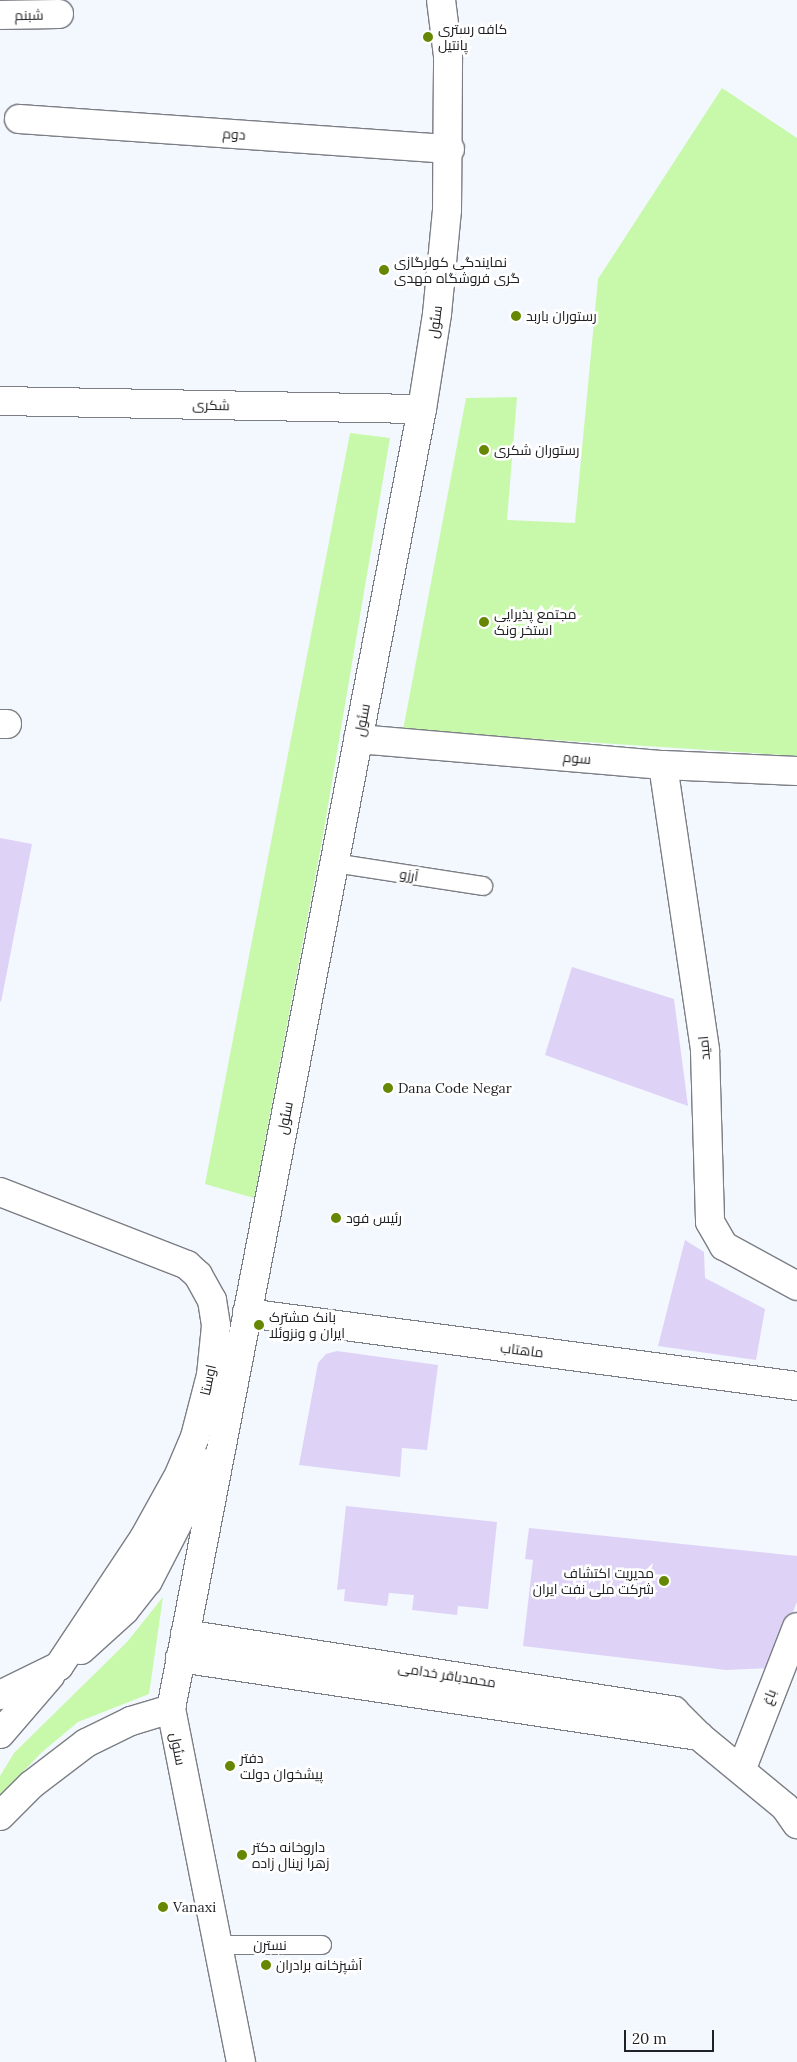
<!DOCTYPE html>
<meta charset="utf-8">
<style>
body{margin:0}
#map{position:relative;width:797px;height:2062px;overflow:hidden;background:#f3f7fe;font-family:Lora,Cairo,serif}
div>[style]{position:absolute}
.green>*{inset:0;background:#c8f9ab}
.building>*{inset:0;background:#ded3f7}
.roads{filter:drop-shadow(1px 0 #7c7e85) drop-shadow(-1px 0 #7c7e85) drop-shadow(0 1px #7c7e85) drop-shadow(0 -1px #7c7e85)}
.service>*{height:18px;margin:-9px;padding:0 9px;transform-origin:9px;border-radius:9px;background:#fff}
.minor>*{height:28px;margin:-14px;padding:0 14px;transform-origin:14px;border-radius:14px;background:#fff}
.tertiary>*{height:28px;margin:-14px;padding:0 14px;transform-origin:14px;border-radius:14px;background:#fff}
.secondary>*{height:28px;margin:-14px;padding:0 14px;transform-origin:14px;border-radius:14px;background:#fff}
.dots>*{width:14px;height:14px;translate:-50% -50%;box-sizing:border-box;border:2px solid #fff;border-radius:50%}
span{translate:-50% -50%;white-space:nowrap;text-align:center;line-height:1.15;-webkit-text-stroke:5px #fff;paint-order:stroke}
.street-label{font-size:14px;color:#202124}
.poi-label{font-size:14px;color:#202124}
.left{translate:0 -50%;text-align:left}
.right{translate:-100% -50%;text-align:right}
.scale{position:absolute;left:624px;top:2030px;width:90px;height:22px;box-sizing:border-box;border:2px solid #202124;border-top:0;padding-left:6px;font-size:15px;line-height:18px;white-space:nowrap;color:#202124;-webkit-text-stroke:4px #fff;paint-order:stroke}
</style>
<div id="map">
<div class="green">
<i style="clip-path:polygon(722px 88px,797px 138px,797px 756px,403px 730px,466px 398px,517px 397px,507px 520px,575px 523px,598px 279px)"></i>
<i style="clip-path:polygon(350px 433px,390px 438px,322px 841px,254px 1198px,205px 1184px)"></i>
<i style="clip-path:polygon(163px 1597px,149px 1694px,78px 1722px,41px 1753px,0 1796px,0 1776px,14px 1753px,127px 1642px)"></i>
</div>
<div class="building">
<i style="clip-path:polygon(0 838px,32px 844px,1px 1002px,0 1001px)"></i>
<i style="clip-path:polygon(572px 967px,674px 999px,688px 1106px,545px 1055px)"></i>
<i style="clip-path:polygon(685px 1240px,704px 1252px,705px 1278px,765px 1309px,756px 1360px,658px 1346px)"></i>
<i style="clip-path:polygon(337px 1351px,438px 1365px,427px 1450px,402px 1448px,400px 1477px,299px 1465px,318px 1363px,326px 1354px)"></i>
<i style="clip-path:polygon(346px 1506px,497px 1522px,488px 1609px,458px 1606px,457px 1615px,412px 1610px,414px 1595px,389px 1593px,387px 1606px,344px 1601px,345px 1589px,337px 1590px)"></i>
<i style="clip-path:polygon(529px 1528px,797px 1556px,797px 1602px,771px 1668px,726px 1670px,523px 1646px,533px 1560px,525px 1559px)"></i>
</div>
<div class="roads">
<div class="service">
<i style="left:334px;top:863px;width:151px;rotate:8.8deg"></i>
<i style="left:218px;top:1945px;width:104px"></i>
</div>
<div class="minor">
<i style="left:0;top:15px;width:59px;rotate:-1deg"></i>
<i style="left:19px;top:119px;width:432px;rotate:4deg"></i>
<i style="left:0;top:401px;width:422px;rotate:1.1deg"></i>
<i style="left:0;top:724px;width:7px"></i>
<i style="left:358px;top:739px;width:306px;rotate:4.9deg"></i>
<i style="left:663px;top:765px;width:134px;rotate:2.6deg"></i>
<i style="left:663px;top:765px;width:289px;rotate:81.6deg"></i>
<i style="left:705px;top:1051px;width:171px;rotate:88.3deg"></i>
<i style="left:710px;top:1222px;width:28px;rotate:60deg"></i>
<i style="left:724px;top:1246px;width:83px;rotate:28.7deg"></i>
<i style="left:742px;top:1768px;width:151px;rotate:-68.7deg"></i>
</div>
<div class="tertiary">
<i style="left:247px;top:1313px;width:555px;rotate:7.56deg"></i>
</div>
<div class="secondary">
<i style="left:0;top:1192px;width:201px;rotate:21.3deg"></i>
<i style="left:187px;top:1265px;width:15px;rotate:42deg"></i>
<i style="left:198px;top:1275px;width:29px;rotate:61deg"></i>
<i style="left:212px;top:1300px;width:26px;rotate:81deg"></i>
<i style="left:216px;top:1326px;width:49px;rotate:95.8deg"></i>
<i style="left:211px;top:1375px;width:64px;rotate:104.5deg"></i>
<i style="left:195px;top:1437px;width:39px;rotate:113deg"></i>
<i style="left:180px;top:1473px;width:74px;rotate:119deg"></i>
<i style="left:144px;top:1538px;width:154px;rotate:123.6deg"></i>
<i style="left:59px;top:1666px;width:66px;rotate:153.8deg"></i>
<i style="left:185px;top:1634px;width:495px;rotate:8.9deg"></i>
<i style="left:674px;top:1711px;width:35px;rotate:45deg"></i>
<i style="left:699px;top:1736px;width:112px;rotate:39.5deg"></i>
<i style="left:785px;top:1807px;width:21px;rotate:55deg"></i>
<i style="left:81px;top:1650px;width:59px;rotate:-42.3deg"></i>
<i style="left:125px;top:1610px;width:37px;rotate:-52deg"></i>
<i style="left:148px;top:1581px;width:133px;rotate:-62.7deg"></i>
<i style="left:180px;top:1658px;width:525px;rotate:8.55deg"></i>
<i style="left:0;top:1734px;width:77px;rotate:-49.2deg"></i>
<i style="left:0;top:1816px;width:44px;rotate:-45deg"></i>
<i style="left:31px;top:1785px;width:69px;rotate:-37.4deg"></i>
<i style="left:86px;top:1743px;width:50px;rotate:-26.1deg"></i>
<i style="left:131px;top:1721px;width:42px;rotate:-16.7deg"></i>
<i style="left:241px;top:2062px;width:360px;rotate:-101.2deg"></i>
<i style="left:171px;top:1709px;width:1324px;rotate:-79.07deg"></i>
<i style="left:422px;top:409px;width:96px;rotate:-81deg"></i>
<i style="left:437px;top:314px;width:104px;rotate:-84.5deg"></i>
<i style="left:447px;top:210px;width:154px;rotate:-89.6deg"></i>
<i style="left:448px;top:56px;width:56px;rotate:-97.1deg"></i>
</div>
</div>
<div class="dots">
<i style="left:428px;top:37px;background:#658702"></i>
<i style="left:384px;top:270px;background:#658702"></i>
<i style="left:516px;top:316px;background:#658702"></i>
<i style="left:484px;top:450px;background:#658702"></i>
<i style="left:484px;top:622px;background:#658702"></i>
<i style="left:388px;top:1088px;background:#658702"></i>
<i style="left:336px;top:1218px;background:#658702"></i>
<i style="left:259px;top:1325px;background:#658702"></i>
<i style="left:664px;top:1581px;background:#658702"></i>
<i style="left:230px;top:1766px;background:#658702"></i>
<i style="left:242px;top:1855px;background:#658702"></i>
<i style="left:163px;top:1907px;background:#658702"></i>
<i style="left:266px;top:1965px;background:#658702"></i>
</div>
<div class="street-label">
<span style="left:29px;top:15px;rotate:-1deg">شبنم</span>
<span style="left:234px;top:134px;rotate:4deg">دوم</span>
<span style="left:435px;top:322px;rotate:-82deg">سئول</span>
<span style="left:211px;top:405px;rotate:1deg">شکری</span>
<span style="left:362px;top:720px;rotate:-79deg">سئول</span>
<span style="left:577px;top:758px;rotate:5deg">سوم</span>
<span style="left:409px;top:875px;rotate:9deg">آرزو</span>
<span style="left:704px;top:1048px;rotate:-95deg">امید</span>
<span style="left:285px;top:1118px;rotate:-79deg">سئول</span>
<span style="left:522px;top:1350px;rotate:7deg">ماهتاب</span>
<span style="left:208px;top:1380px;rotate:-78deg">اوستا</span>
<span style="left:447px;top:1675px;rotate:9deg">محمدباقر خدامی</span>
<span style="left:769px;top:1697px;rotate:-69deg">باغ</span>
<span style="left:178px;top:1749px;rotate:79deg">سئول</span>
<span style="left:270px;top:1945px">نسترن</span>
</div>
<div class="poi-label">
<span class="left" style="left:438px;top:37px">کافه رستری<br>پانتیل</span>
<span class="left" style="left:394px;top:270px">نمایندگی کولرگازی<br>گری فروشگاه مهدی</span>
<span class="left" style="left:526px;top:316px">رستوران باربد</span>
<span class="left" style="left:494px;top:450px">رستوران شکری</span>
<span class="left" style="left:494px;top:622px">مجتمع پذیرایی<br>استخر ونک</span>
<span class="left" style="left:398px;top:1088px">Dana Code Negar</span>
<span class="left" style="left:346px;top:1218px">رئیس فود</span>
<span class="left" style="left:269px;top:1325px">بانک مشترک<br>ایران و ونزوئلا</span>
<span class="right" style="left:654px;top:1581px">مدیریت اکتشاف<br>شرکت ملی نفت ایران</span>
<span class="left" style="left:240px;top:1766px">دفتر<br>پیشخوان دولت</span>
<span class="left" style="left:252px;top:1855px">داروخانه دکتر<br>زهرا زینال زاده</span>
<span class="left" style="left:173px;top:1907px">Vanaxi</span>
<span class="left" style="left:276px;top:1965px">آشپزخانه برادران</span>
</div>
<div class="scale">20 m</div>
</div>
